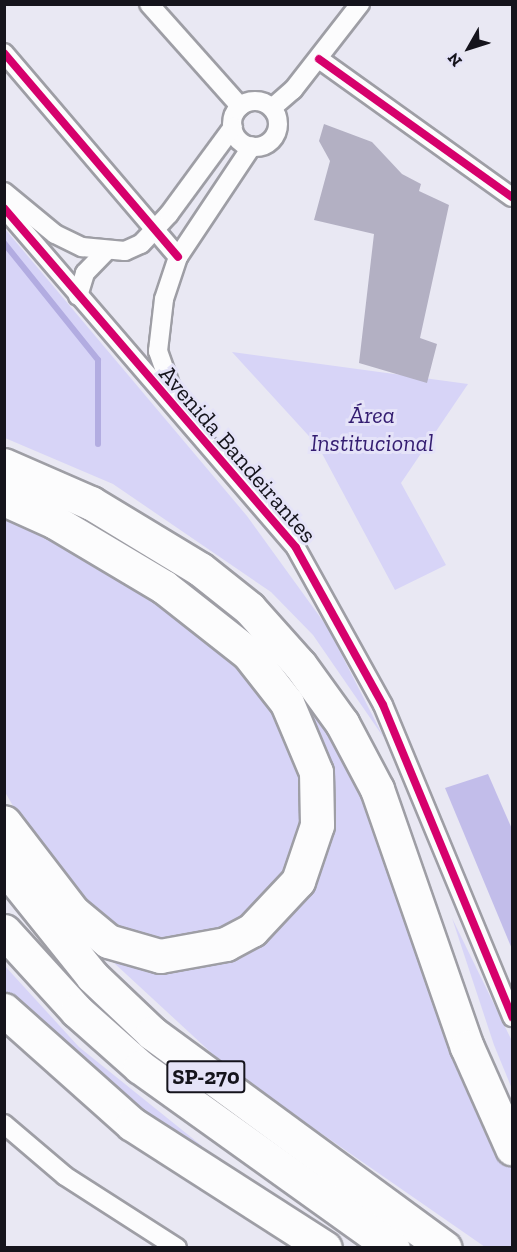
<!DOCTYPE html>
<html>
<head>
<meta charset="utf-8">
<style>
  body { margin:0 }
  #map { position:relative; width:517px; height:1252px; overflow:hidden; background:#e9e8f3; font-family:"Zilla Slab",serif }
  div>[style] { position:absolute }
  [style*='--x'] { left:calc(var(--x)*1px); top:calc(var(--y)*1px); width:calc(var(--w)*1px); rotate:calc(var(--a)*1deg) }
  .green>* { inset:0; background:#d7d4f7 }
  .forest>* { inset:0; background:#c2bdea }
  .stream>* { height:6px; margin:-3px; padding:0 3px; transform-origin:3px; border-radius:3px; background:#b2ace1 }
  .building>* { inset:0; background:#b3b0c3 }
  .roads { filter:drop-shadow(2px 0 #9e9ea5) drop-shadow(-2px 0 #9e9ea5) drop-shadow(0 2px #9e9ea5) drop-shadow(0 -2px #9e9ea5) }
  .street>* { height:18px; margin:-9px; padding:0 9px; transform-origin:9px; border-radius:9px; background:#fcfcfd }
  .street>.ring { margin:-9px; padding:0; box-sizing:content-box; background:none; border:18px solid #fcfcfd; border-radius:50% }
  .highway>* { height:33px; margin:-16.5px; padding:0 16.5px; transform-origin:16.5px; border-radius:16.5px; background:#fcfcfd }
  .cycleway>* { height:8px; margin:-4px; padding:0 4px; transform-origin:4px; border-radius:4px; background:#d6006c }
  span { translate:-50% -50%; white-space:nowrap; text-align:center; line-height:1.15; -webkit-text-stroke:6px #e5e3f8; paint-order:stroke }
  .shield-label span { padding:2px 4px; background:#e5e3f8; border:2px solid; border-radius:4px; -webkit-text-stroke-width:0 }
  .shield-label { font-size:22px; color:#15141c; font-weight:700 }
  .park-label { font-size:24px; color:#341d71; font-style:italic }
  .street-label { font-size:24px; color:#15141c }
  .frame { position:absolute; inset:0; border:6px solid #15141c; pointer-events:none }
  .north { position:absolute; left:439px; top:18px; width:60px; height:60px; -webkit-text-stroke:4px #e5e3f8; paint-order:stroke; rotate:231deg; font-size:16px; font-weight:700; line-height:24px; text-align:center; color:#15141c }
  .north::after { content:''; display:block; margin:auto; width:21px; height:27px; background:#15141c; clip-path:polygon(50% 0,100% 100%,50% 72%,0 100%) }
</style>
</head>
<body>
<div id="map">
  <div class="green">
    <div style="clip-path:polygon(5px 229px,247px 516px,328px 628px,384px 738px,313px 635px,271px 592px,113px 484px,5px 438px)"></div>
    <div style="clip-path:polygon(232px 352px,468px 384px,401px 483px,446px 565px,395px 590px,318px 446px)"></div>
    <div style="clip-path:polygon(44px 490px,185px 570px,277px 650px,350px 758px,473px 1086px,512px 1165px,512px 1247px,485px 1247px,299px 1118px,218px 1059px,100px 950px,279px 924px,308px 894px,325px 860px,336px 822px,335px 783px,304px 710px,59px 515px)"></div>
    <div style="clip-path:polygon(4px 510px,63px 537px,221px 647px,269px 701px,300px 760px,307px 823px,288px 879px,235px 927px,163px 943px,131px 935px,96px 915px,28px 832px,5px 792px)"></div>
    <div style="clip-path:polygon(452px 918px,512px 1041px,512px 1089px,494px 1045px)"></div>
    <div style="clip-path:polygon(4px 965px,79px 1047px,202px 1146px,198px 1151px,151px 1121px,5px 996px)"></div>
  </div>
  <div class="forest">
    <div style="clip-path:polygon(488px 774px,512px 829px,512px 949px,445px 788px)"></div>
  </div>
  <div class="stream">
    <div style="--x:4;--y:243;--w:150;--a:51.2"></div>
    <div style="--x:98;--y:360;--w:84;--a:90"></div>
  </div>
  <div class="building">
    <div style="clip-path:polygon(324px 124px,372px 142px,402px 174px,421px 184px,419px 191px,449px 205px,420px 338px,437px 344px,427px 383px,359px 363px,374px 234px,314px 220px,330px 161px,319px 141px)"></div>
  </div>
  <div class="roads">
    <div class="street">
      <div style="--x:149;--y:4;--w:137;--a:48.3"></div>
      <div style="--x:4;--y:53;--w:268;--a:49.5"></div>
      <div style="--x:319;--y:59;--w:237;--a:35.6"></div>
      <div class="ring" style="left:232px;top:101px;width:28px;height:28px"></div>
      <div style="--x:272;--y:108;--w:28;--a:-41"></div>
      <div style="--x:293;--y:90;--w:109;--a:-52.1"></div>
      <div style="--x:4;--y:192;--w:66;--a:39.5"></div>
      <div style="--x:55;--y:234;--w:30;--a:26"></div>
      <div style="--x:82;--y:247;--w:43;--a:5.3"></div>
      <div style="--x:125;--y:251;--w:17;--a:-24"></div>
      <div style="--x:141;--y:244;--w:41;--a:-47"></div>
      <div style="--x:169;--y:214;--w:108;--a:-53.7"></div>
      <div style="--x:4;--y:208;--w:448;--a:49.3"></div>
      <div style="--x:296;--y:548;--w:179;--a:61"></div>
      <div style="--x:383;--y:705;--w:338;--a:67.5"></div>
      <div style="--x:78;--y:296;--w:24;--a:-73"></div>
      <div style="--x:85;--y:273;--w:30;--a:-46"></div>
      <div style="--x:175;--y:399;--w:51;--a:-109.5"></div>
      <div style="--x:158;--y:351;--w:52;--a:-83.4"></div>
      <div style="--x:164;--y:299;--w:44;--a:-71.6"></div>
      <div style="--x:178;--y:257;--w:133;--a:-56.3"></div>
      <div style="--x:4;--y:1124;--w:80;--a:40.4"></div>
      <div style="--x:65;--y:1176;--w:133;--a:32.7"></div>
    </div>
    <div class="highway">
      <div style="--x:4;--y:465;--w:95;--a:23.6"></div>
      <div style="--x:91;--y:503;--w:127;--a:31.2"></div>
      <div style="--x:200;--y:569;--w:63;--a:38.5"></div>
      <div style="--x:249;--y:608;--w:76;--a:48.2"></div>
      <div style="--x:300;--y:665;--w:72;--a:54.1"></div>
      <div style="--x:342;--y:723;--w:75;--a:62.1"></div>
      <div style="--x:377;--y:789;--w:273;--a:70.8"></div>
      <div style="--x:467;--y:1047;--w:111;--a:66"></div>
      <div style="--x:4;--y:499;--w:56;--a:24.3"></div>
      <div style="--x:55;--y:522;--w:127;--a:30.8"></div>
      <div style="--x:164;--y:587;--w:107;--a:38.2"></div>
      <div style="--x:248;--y:653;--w:63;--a:52"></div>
      <div style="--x:287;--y:703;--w:75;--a:67.2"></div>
      <div style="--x:316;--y:772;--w:53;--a:88.9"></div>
      <div style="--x:317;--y:825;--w:59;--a:108.7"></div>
      <div style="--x:298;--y:881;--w:67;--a:133.2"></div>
      <div style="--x:252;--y:930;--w:30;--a:152"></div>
      <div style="--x:226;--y:944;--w:67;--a:169.7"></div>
      <div style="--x:160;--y:956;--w:54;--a:-163.9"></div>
      <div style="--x:108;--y:941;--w:45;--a:-140.4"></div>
      <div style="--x:73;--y:912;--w:113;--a:-127.5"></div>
      <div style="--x:4;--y:866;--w:141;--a:51.3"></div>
      <div style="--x:92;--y:976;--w:83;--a:43.5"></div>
      <div style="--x:152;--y:1033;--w:363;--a:36.3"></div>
      <div style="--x:4;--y:931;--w:108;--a:47.6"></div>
      <div style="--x:77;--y:1011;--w:84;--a:41.6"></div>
      <div style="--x:140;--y:1067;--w:311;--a:35.6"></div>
      <div style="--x:4;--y:1010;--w:171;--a:41.7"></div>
      <div style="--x:132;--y:1124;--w:229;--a:32.7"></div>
    </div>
  </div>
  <div class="cycleway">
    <div style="--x:4;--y:53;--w:268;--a:49.5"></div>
    <div style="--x:319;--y:59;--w:237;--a:35.6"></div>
    <div style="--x:4;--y:208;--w:448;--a:49.3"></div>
    <div style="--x:296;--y:548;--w:179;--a:61"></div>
    <div style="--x:383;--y:705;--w:338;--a:67.5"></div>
  </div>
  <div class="shield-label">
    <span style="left:206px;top:1077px">SP-270</span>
  </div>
  <div class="park-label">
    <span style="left:372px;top:429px">Área<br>Institucional</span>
  </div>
  <div class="street-label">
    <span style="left:238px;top:454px;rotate:49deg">Avenida Bandeirantes</span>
  </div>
  <div class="frame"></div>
  <div class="north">N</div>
</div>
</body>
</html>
